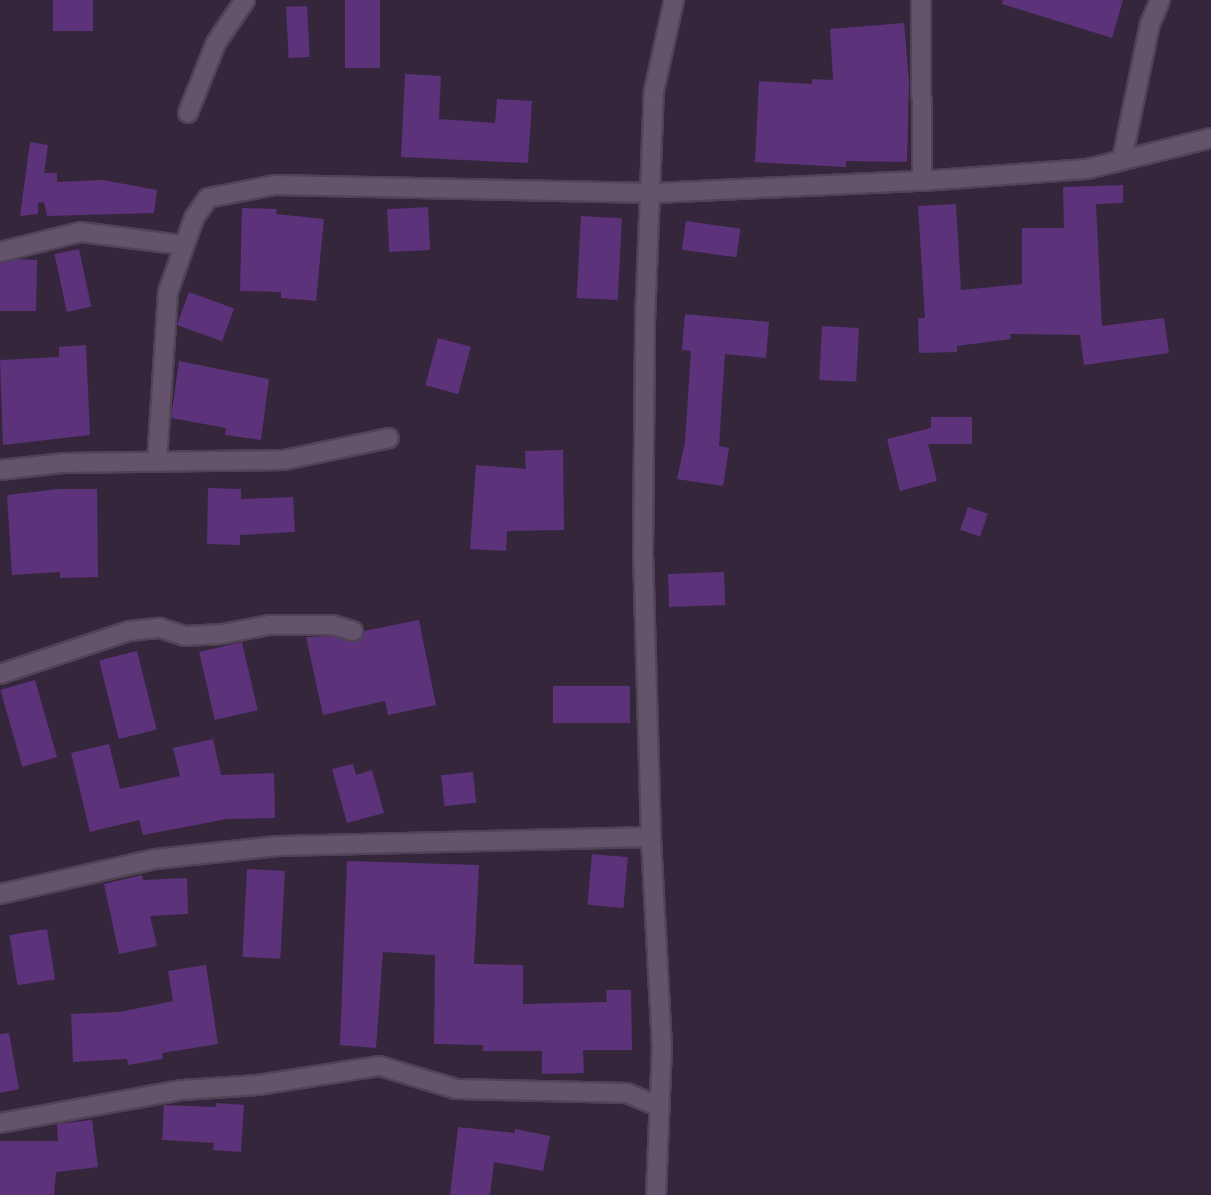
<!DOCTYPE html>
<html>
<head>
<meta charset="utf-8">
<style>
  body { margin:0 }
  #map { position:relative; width:1211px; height:1195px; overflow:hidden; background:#35263b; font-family:"Roboto Condensed",sans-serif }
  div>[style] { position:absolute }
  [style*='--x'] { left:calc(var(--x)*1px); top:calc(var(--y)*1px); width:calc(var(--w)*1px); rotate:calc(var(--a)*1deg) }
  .building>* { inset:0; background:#5c327b; transform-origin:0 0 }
  .roads { filter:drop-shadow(2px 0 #504355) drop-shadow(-2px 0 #504355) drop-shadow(0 2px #504355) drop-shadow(0 -2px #504355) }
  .minor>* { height:18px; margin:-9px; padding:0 9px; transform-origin:9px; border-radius:9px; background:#64536a }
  span { translate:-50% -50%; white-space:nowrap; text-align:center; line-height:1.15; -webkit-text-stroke:6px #2b1c30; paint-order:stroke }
</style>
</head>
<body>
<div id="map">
  <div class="building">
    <div style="left:53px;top:0;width:40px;height:31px"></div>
    <div style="left:345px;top:0;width:35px;height:68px"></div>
    <div style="clip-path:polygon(1003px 0,1123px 0,1112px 38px,1002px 4px)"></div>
    <div style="left:307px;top:6px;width:51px;height:21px;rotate:87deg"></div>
    <div style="clip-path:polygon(904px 23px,909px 81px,907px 162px,846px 161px,846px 167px,755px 162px,759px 81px,812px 84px,812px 79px,833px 80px,830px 29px)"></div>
    <div style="clip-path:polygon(405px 74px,441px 76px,439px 119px,495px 123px,497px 99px,532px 101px,528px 163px,401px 157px)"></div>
    <div style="clip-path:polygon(30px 142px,48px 145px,44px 173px,57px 173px,57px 182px,103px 180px,157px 190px,154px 213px,47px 216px,44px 202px,38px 203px,38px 214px,20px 216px)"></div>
    <div style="clip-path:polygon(1123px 185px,1123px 203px,1096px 204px,1102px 326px,1164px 318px,1169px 353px,1084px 365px,1080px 335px,1010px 334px,1011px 339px,957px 346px,957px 352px,919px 353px,918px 318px,925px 318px,918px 206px,956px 204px,961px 290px,1022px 284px,1022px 228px,1064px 228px,1063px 187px)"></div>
    <div style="left:428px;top:207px;width:43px;height:41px;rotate:87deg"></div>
    <div style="clip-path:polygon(242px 208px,277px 209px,276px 214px,324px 219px,316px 301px,281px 298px,281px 292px,240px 291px)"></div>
    <div style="left:581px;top:216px;width:41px;height:82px;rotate:3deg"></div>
    <div style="left:686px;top:221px;width:55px;height:29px;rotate:8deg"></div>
    <div style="left:79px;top:249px;width:59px;height:25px;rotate:78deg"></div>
    <div style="clip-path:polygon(17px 259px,37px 260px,36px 311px,0 311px,0 263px)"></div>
    <div style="left:189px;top:292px;width:48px;height:35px;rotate:20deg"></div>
    <div style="clip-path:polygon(685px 314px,769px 322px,766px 358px,725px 354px,719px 446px,729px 448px,723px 486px,677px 479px,685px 442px,691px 351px,682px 350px)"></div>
    <div style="left:822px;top:326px;width:37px;height:54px;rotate:3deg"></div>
    <div style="left:438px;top:338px;width:34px;height:49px;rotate:15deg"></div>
    <div style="clip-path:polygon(86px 345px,90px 435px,3px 445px,0 360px,59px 357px,59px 347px)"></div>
    <div style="clip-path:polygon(179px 361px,269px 379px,261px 440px,225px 435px,226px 428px,171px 418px)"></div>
    <div style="clip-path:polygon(931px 417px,972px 417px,972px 444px,928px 444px,937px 481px,900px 491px,887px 439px,931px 428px)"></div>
    <div style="clip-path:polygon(563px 450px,564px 530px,507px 531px,506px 551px,470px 549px,476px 465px,526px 469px,525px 451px)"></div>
    <div style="clip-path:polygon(208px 488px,241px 489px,241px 499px,293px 497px,295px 532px,240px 535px,240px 545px,207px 544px)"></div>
    <div style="clip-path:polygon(59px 489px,97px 489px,98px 577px,60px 578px,60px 572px,12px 575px,7px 495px)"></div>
    <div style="left:968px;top:507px;width:21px;height:24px;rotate:19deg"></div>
    <div style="left:724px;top:572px;width:33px;height:56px;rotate:88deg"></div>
    <div style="clip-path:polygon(419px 620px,436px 705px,388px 715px,385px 701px,323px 715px,306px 637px,331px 636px,355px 642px,364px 631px)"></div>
    <div style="left:242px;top:642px;width:70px;height:44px;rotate:77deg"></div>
    <div style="left:137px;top:651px;width:81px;height:39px;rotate:76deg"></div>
    <div style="left:35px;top:680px;width:80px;height:36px;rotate:74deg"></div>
    <div style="left:553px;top:686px;width:77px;height:37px"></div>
    <div style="clip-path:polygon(213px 739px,221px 775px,274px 773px,275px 818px,227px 819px,143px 835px,139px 820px,90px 832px,71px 753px,109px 744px,120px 789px,180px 776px,173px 748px)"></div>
    <div style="clip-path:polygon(353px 764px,356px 775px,372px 770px,384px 813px,347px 823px,332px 769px)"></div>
    <div style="left:473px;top:772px;width:31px;height:32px;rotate:84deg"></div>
    <div style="left:592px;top:854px;width:36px;height:51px;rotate:5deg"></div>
    <div style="clip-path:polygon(347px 861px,479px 865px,474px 964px,523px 965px,523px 1004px,607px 1002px,606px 990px,631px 990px,632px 1050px,583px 1050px,584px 1073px,542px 1074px,542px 1051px,483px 1051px,483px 1045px,434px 1044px,435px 955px,383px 952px,376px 1048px,340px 1045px)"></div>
    <div style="left:247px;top:869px;width:38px;height:88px;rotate:3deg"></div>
    <div style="clip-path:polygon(142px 875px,143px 880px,187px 878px,188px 914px,150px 916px,157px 946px,119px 954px,104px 884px)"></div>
    <div style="left:47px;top:929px;width:51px;height:38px;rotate:81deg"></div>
    <div style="clip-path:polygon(206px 965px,218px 1044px,162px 1053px,163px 1059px,128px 1065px,127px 1059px,73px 1062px,71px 1014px,120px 1012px,173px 1001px,168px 971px)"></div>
    <div style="clip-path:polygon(9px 1033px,19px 1089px,0 1093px,0 1034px)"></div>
    <div style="clip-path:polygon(216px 1103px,244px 1105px,241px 1152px,213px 1150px,214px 1143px,162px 1140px,164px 1105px,216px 1107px)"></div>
    <div style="clip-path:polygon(92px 1120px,98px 1167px,56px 1172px,54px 1195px,0 1195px,0 1141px,58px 1141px,57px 1124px)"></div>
    <div style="clip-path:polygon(458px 1127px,515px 1133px,515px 1129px,550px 1136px,543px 1171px,494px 1162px,490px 1195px,450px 1195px)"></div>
  </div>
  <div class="roads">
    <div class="minor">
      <div style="--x:921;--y:0;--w:181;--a:89.7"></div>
      <div style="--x:188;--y:113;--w:75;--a:-68.2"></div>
      <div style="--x:216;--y:43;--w:52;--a:-56"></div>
      <div style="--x:1122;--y:160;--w:139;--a:-78.4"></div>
      <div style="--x:1150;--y:24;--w:26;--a:-67"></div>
      <div style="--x:0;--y:252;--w:83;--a:-13.9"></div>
      <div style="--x:81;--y:232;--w:103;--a:7.3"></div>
      <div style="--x:157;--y:462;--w:170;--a:-86.3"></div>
      <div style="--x:168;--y:292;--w:78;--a:-70.6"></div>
      <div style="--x:194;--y:218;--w:24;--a:-55"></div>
      <div style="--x:208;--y:198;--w:68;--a:-11"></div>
      <div style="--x:275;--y:185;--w:378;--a:1.2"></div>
      <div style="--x:653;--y:193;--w:269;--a:-2.6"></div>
      <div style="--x:922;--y:181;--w:165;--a:-4.2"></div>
      <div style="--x:1087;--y:169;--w:128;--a:-14"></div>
      <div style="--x:0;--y:470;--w:62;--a:-6.4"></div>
      <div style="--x:62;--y:463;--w:222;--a:-0.8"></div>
      <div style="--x:284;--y:460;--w:107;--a:-11.8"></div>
      <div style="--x:0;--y:674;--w:136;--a:-18.4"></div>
      <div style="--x:129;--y:631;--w:31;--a:-6"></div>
      <div style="--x:160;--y:628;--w:26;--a:18"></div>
      <div style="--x:185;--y:636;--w:37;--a:-3"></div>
      <div style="--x:222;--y:634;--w:48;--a:-10.8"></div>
      <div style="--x:269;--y:625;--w:64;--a:0"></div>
      <div style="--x:333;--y:625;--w:21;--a:17"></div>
      <div style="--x:0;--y:894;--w:159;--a:-12.7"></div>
      <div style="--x:155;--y:859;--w:124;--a:-6"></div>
      <div style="--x:278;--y:846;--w:373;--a:-1.4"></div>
      <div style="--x:0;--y:1123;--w:185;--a:-10.3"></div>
      <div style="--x:182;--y:1090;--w:76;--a:-3.8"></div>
      <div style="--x:258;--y:1085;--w:123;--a:-8.9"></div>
      <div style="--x:380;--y:1066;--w:79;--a:16.8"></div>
      <div style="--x:456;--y:1089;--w:171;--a:1.3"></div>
      <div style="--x:627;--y:1093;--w:36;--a:23"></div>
      <div style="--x:656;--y:1195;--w:147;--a:-87.7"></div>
      <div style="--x:662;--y:1048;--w:211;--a:-93"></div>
      <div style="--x:651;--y:837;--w:279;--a:-91.6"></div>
      <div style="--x:643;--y:558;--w:236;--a:-89.5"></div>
      <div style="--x:645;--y:322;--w:231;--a:-87.8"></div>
      <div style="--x:654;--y:91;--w:93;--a:-77.6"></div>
    </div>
  </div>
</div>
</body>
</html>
